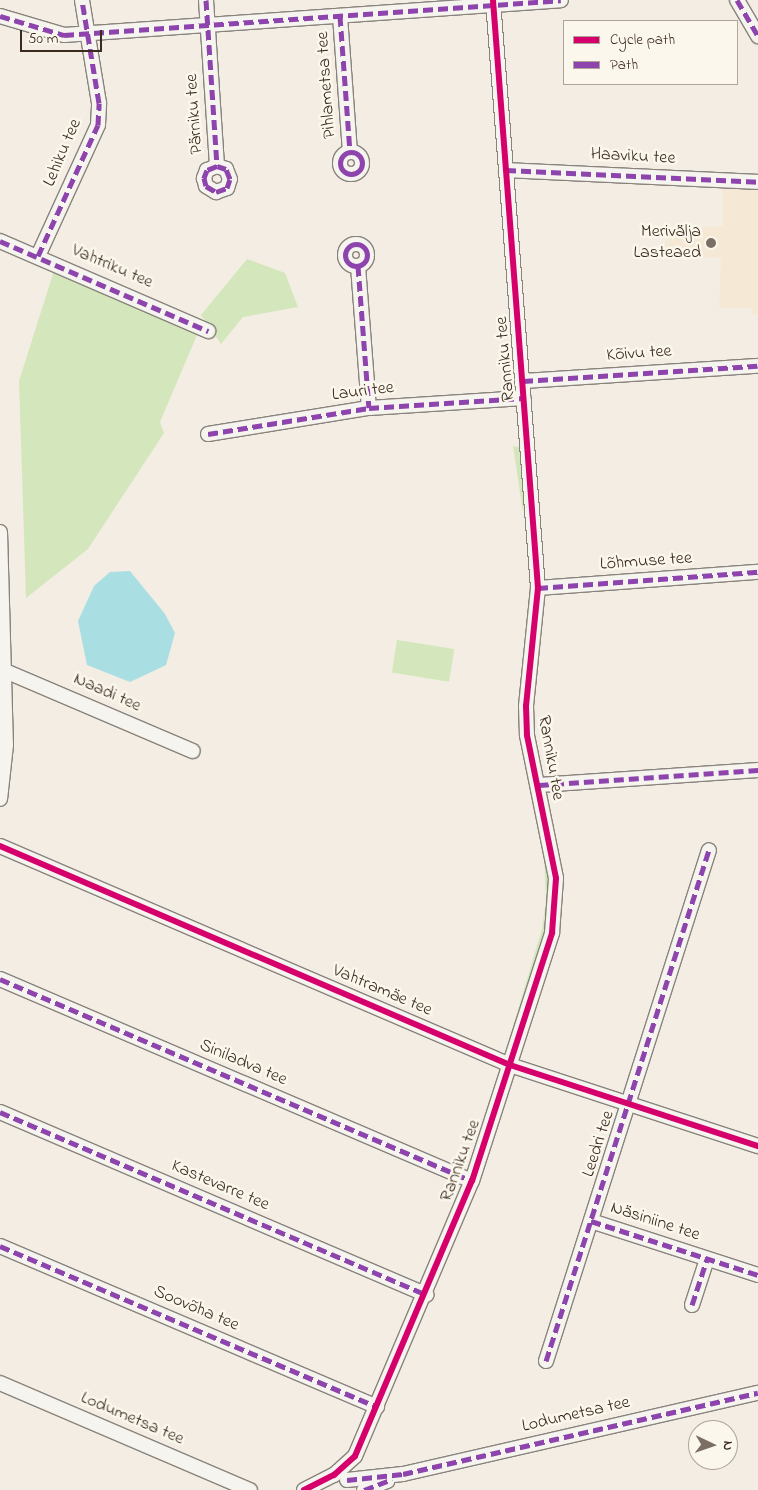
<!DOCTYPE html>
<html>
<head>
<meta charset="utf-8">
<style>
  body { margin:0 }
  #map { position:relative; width:758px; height:1490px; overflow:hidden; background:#f3ede3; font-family:"Indie Flower",sans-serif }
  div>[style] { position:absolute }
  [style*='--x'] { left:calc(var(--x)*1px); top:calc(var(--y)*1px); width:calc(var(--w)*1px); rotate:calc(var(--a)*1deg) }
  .built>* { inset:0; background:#f5e9d6 }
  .green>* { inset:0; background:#d4e7bc; transform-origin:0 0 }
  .water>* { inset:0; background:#a9dfe3 }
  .roads { filter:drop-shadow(1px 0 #89837c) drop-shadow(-1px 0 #89837c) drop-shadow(0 1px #89837c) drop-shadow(0 -1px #89837c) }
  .street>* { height:14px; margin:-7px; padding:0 7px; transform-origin:7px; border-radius:7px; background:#f6f4ef }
  .street>.ring { margin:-7px; padding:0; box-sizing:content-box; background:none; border:14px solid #f6f4ef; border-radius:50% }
  .quiet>* { height:5px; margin-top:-2.5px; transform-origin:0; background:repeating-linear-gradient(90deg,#8e44ad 0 10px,transparent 0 15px) }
  .quiet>.ring { margin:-2.5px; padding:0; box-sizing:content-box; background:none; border:5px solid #8e44ad; border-radius:50% }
  .cycleway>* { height:6px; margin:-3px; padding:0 3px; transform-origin:3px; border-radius:3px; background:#d6006c }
  .dots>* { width:14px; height:14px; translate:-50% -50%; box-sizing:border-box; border:2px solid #fbf7ec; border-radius:50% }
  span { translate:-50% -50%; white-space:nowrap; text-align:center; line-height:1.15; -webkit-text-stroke:5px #fbf7ec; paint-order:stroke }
  .street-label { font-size:18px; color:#3b2a1e }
  .poi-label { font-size:18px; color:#3b2a1e }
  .right { translate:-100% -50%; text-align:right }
  .legend { position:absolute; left:563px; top:20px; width:175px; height:65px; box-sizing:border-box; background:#fbf7ec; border:1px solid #aea59a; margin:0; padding:6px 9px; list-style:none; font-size:15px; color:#3b2a1e }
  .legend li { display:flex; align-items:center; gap:10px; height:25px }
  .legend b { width:25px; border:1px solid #aea59a }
  .north { position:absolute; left:688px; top:1420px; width:50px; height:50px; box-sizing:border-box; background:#fbf7ec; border:1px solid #aea59a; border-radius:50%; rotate:93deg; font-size:14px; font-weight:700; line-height:20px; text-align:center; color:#3b2a1e }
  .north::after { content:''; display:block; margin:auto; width:18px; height:22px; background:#7b6e63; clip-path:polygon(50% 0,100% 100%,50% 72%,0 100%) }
  .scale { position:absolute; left:20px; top:30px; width:82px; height:22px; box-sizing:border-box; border:2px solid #3b2a1e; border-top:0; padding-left:6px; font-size:15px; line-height:18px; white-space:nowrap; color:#3b2a1e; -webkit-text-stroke:4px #fbf7ec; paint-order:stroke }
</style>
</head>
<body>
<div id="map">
  <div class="built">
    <div style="clip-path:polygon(723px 186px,758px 189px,758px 314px,752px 315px,752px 308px,719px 308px,721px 257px,664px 259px,666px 230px,723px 226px)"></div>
  </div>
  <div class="green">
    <div style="clip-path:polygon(58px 258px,197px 335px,160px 422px,164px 433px,143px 465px,88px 549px,26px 598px,19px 381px)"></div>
    <div style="clip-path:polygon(247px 259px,285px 273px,298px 307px,243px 317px,221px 344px,201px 315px)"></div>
    <div style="clip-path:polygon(513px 446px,521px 448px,526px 496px,523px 512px)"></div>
    <div style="left:397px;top:640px;width:58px;height:33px;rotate:9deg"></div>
    <div style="clip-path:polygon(544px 855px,550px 871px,545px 930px,506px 1050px,542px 929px,546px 900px)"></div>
  </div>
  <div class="water">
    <div style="clip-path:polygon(130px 571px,165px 614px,175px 633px,166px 665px,130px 682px,87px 665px,78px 621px,94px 586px,110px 572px)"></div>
  </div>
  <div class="roads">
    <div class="street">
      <div style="--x:206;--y:0;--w:166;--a:86.2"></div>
      <div style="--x:217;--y:166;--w:11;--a:158"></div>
      <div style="--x:207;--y:170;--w:9;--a:111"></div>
      <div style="--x:204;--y:178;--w:8;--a:76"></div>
      <div style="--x:206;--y:186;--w:12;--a:31"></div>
      <div style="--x:216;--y:192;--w:12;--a:-20"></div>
      <div style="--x:227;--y:188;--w:9;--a:-72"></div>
      <div style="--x:230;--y:179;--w:11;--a:-112"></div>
      <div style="--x:226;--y:169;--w:9;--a:-162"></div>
      <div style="--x:737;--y:0;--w:42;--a:59.7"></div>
      <div style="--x:0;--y:16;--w:67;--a:16.5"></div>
      <div style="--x:64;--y:35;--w:498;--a:-4"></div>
      <div style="--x:340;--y:16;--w:136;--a:85.8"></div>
      <div class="ring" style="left:340px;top:152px;width:8px;height:8px"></div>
      <div style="--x:506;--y:170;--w:252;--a:2.7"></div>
      <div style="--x:0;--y:241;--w:227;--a:23.4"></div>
      <div class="ring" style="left:345px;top:244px;width:8px;height:8px"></div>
      <div style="--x:38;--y:256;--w:144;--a:-65.4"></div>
      <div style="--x:98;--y:125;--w:22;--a:-87"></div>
      <div style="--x:99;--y:103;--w:104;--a:-99.4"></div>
      <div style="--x:358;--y:266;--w:142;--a:85.6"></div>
      <div style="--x:523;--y:381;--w:235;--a:-3.7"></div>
      <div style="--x:208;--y:434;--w:163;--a:-9.2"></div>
      <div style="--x:369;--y:408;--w:155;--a:-3.7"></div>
      <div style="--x:0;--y:532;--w:213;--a:88.4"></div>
      <div style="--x:6;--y:745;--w:54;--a:96.3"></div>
      <div style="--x:538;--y:588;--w:221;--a:-4.2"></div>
      <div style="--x:5;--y:671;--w:204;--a:23.1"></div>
      <div style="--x:539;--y:785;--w:220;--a:-3.9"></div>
      <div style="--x:0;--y:846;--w:555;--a:23.24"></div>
      <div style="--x:510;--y:1065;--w:261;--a:18.1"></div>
      <div style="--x:0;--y:979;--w:513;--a:23.17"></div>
      <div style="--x:0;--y:1112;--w:464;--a:23.2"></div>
      <div style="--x:591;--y:1221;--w:176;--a:17.9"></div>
      <div style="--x:0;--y:1246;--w:410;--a:23.1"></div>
      <div style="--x:692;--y:1305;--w:48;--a:-71.9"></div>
      <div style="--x:546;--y:1361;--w:536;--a:-72.31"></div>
      <div style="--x:0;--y:1383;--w:272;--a:23.2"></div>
      <div style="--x:347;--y:1480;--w:56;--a:-6.1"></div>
      <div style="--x:403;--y:1474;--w:364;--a:-12.9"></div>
      <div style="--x:304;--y:1490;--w:34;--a:-27"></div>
      <div style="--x:334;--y:1475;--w:28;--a:-42"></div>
      <div style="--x:355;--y:1456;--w:299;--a:-67"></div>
      <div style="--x:472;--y:1181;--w:261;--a:-72.1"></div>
      <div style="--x:552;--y:933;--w:55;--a:-85.8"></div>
      <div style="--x:556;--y:878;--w:146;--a:-101.5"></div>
      <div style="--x:527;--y:735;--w:29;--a:-92"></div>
      <div style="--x:526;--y:706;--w:119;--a:-84.2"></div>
      <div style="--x:538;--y:588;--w:590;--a:-94.38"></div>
      <div style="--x:364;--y:1490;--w:25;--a:-21"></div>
    </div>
  </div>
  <div class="quiet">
    <div style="--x:206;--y:0;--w:166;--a:86.2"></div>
    <div style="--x:217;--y:166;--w:11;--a:158"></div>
    <div style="--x:207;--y:170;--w:9;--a:111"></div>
    <div style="--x:204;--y:178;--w:8;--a:76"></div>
    <div style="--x:206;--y:186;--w:12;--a:31"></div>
    <div style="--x:216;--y:192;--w:12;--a:-20"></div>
    <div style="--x:227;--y:188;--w:9;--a:-72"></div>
    <div style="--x:230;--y:179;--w:11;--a:-112"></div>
    <div style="--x:226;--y:169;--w:9;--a:-162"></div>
    <div style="--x:737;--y:0;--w:42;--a:59.7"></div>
    <div style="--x:0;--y:16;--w:67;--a:16.5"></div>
    <div style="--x:64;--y:35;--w:498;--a:-4"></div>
    <div style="--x:340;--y:16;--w:136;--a:85.8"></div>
    <div class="ring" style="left:340px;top:152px;width:17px;height:17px"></div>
    <div style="--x:506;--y:170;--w:252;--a:2.7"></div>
    <div style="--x:0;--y:241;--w:227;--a:23.4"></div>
    <div class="ring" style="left:345px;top:244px;width:17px;height:17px"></div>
    <div style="--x:38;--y:256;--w:144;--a:-65.4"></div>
    <div style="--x:98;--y:125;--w:22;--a:-87"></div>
    <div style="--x:99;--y:103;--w:104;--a:-99.4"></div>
    <div style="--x:358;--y:266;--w:142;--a:85.6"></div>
    <div style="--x:523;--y:381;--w:235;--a:-3.7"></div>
    <div style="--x:208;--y:434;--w:163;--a:-9.2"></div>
    <div style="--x:369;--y:408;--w:155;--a:-3.7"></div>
    <div style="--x:538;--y:588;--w:221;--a:-4.2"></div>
    <div style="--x:539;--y:785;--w:220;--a:-3.9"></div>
    <div style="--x:0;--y:979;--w:513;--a:23.17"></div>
    <div style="--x:0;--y:1112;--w:464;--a:23.2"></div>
    <div style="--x:591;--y:1221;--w:176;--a:17.9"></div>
    <div style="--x:0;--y:1246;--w:410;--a:23.1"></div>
    <div style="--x:692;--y:1305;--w:48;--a:-71.9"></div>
    <div style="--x:546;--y:1361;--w:536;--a:-72.31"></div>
    <div style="--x:347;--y:1480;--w:56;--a:-6.1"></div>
    <div style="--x:403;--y:1474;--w:364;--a:-12.9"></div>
    <div style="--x:364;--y:1490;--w:30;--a:-21"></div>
  </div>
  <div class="cycleway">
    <div style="--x:0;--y:846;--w:555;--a:23.24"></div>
    <div style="--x:510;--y:1065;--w:261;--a:18.1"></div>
    <div style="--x:304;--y:1490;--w:34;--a:-27"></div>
    <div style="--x:334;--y:1475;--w:28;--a:-42"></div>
    <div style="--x:355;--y:1456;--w:299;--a:-67"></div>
    <div style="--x:472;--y:1181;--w:261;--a:-72.1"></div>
    <div style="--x:552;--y:933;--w:55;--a:-85.8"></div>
    <div style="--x:556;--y:878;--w:146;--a:-101.5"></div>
    <div style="--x:527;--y:735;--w:29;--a:-92"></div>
    <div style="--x:526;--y:706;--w:119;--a:-84.2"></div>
    <div style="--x:538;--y:588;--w:590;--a:-94.38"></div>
  </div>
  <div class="dots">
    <div style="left:711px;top:243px;background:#7b6e63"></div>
  </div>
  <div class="street-label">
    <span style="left:327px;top:85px;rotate:-94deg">Pihlametsa tee</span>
    <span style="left:195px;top:114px;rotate:-94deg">Pärniku tee</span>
    <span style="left:63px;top:153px;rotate:-67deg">Lehiku tee</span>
    <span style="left:633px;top:157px;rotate:3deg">Haaviku tee</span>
    <span style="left:112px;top:267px;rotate:23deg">Vahtriku tee</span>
    <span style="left:639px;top:354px;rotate:-4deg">Kõivu tee</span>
    <span style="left:506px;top:359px;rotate:-95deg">Ranniku tee</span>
    <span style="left:363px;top:392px;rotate:-7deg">Lauri tee</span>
    <span style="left:646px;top:562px;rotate:-4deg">Lõhmuse tee</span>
    <span style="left:107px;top:693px;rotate:24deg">Naadi tee</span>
    <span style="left:550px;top:758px;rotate:80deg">Ranniku tee</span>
    <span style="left:382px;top:991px;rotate:23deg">Vahtramäe tee</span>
    <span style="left:243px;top:1063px;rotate:23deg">Siniladva tee</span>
    <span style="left:599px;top:1144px;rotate:-72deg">Leedri tee</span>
    <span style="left:461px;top:1161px;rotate:-70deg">Ranniku tee</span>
    <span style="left:220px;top:1186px;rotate:23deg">Kastevarre tee</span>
    <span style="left:655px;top:1222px;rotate:18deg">Näsiniine tee</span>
    <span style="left:196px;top:1309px;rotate:23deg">Soovõha tee</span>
    <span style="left:576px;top:1415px;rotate:-13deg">Lodumetsa tee</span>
    <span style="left:132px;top:1419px;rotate:23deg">Lodumetsa tee</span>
  </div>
  <div class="poi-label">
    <span class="right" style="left:701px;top:243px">Merivälja<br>Lasteaed</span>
  </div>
  <ul class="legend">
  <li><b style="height:6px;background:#d6006c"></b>Cycle path</li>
  <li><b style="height:6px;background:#8e44ad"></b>Path</li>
  </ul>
  <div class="north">N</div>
  <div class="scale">50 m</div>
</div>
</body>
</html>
